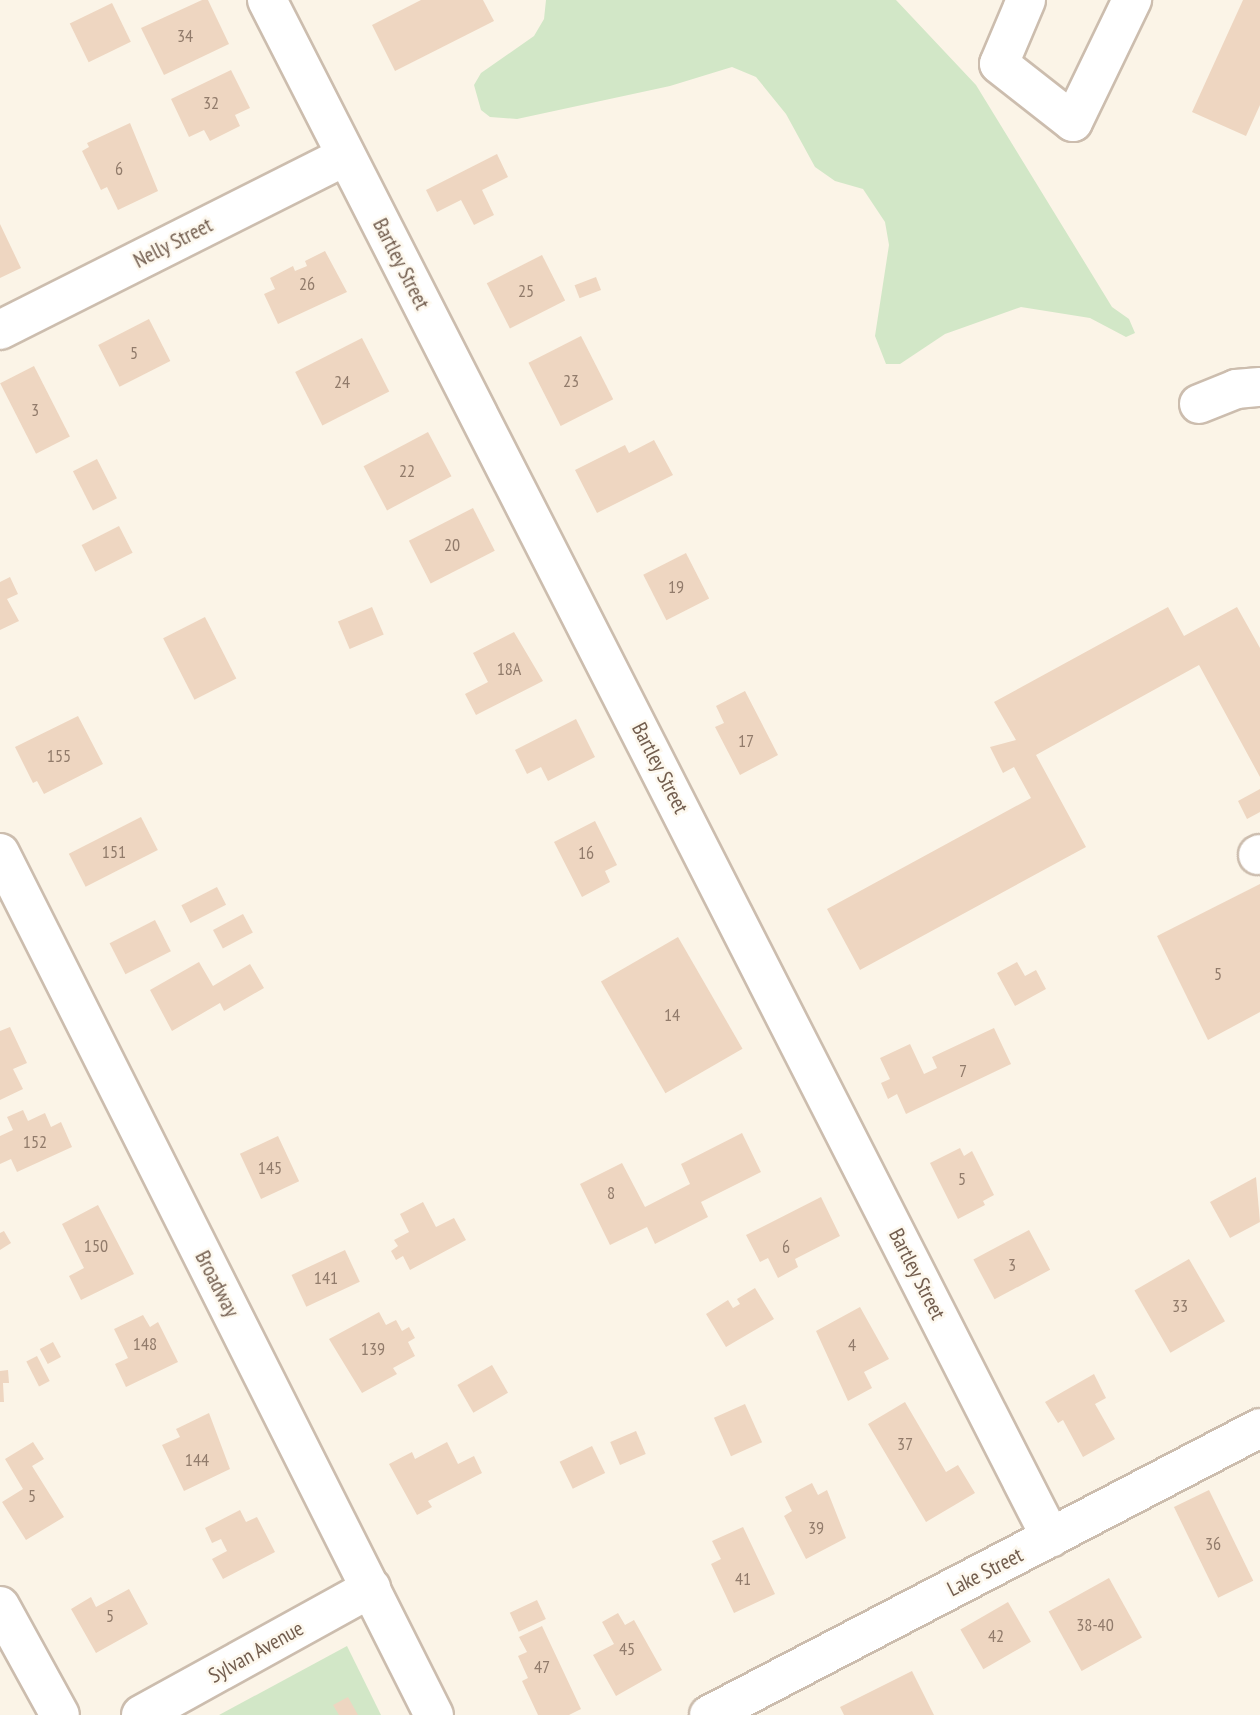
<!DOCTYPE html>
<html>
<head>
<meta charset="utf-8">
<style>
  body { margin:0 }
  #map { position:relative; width:1260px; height:1715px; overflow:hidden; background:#fbf4e7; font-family:"PT Sans Narrow",sans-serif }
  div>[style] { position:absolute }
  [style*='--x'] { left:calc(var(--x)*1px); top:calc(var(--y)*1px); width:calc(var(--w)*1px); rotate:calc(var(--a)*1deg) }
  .green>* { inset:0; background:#d2e7c7 }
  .building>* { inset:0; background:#eed6c1; transform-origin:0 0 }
  .roads { filter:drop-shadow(2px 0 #ccbdae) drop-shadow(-2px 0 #ccbdae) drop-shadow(0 2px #ccbdae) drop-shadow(0 -2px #ccbdae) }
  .minor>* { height:38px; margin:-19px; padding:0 19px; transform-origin:19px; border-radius:19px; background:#fff }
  span { translate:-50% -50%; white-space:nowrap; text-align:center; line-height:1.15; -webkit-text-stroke:5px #fdf8ee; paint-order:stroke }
  .number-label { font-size:18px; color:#917b6b }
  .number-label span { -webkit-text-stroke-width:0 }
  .street-label { font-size:21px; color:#725d4e }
</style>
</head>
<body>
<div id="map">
  <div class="green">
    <div style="clip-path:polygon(546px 0,896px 0,976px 85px,1112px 307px,1129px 319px,1135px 333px,1126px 337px,1090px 318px,1021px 307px,945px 334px,900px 364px,886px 364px,875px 336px,889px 245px,885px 222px,863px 189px,835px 181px,815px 167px,786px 114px,756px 77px,732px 67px,670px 86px,517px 119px,490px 117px,481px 110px,474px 85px,481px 73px,534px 36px,544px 19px)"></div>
    <div style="clip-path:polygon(347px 1646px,381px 1715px,219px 1715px)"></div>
  </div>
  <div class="building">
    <div style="clip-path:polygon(202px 0,208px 0,229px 44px,164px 75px,141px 28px)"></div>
    <div style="clip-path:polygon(421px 0,483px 0,494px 21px,395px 71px,372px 25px)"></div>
    <div style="clip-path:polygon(1243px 0,1260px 0,1260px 105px,1246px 136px,1192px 112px)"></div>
    <div style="left:112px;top:3px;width:43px;height:47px;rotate:64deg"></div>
    <div style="clip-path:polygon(231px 70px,250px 108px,235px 115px,240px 126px,210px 141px,204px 130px,189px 137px,171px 99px)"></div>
    <div style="clip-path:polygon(130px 123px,158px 191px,118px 210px,107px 187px,101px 190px,82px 151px,89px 147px,87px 143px)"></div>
    <div style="clip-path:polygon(497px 154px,508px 177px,482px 190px,494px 215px,474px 225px,461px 200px,437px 212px,426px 190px)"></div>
    <div style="clip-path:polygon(0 224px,21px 268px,0 278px)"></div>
    <div style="clip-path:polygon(325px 251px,347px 292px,278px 324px,264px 294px,275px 289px,270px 278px,293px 266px,295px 271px,307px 266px,305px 261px)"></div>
    <div style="left:542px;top:255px;width:51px;height:62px;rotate:63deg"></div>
    <div style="left:596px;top:277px;width:14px;height:23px;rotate:69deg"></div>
    <div style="left:149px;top:319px;width:47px;height:57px;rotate:63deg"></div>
    <div style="left:581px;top:336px;width:71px;height:59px;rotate:63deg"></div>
    <div style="left:362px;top:338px;width:60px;height:75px;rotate:63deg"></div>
    <div style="left:34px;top:366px;width:79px;height:38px;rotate:63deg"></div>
    <div style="left:428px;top:432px;width:50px;height:73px;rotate:62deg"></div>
    <div style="clip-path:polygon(654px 440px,673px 475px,597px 513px,575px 470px,625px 445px,629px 453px)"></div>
    <div style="left:97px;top:459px;width:44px;height:27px;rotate:63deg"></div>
    <div style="left:473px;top:508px;width:48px;height:72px;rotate:63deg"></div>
    <div style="left:119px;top:526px;width:30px;height:42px;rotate:63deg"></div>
    <div style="left:686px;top:553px;width:51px;height:48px;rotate:63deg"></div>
    <div style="clip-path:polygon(10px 577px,18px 594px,7px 599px,19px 621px,0 630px,0 582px)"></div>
    <div style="left:372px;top:607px;width:30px;height:37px;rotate:67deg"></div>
    <div style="clip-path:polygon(1168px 607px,1184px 636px,1237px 607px,1260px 648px,1260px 777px,1199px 665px,1036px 755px,1086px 847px,860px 970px,827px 909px,1031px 798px,1014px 767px,1003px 773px,990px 747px,1016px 740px,994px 702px)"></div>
    <div style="left:205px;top:617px;width:69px;height:47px;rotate:63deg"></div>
    <div style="clip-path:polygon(514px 632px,543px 681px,476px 715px,465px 694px,488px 682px,473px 653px)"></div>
    <div style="clip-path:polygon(745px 691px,778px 755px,740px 775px,715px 727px,724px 723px,716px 706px)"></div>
    <div style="clip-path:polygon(78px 716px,103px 764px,44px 794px,37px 781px,33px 783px,15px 747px)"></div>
    <div style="clip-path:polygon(576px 719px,595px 757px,548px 781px,541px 767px,527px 774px,515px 750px)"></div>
    <div style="clip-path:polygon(1260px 789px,1260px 812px,1247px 819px,1238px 801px)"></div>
    <div style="left:141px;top:817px;width:37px;height:81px;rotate:63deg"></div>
    <div style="clip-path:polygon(595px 821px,617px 865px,605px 871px,610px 882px,582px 897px,554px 842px)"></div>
    <div style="clip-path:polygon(1260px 884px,1260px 1012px,1208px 1040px,1157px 936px)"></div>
    <div style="left:217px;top:887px;width:20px;height:40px;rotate:63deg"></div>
    <div style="left:243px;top:914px;width:21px;height:34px;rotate:62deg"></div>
    <div style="left:155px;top:920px;width:35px;height:51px;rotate:63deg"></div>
    <div style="left:678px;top:937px;width:129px;height:89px;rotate:60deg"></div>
    <div style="clip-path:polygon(199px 962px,213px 986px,250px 964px,264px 988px,224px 1011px,220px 1003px,172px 1031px,150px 990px)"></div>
    <div style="clip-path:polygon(1017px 962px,1025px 976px,1036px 970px,1046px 989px,1015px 1006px,997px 973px)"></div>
    <div style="clip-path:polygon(10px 1027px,27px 1063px,13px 1069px,23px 1089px,0 1100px,0 1031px)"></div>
    <div style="clip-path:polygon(994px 1028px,1011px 1064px,906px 1114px,897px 1094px,888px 1099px,881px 1083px,890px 1079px,880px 1058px,910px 1044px,924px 1074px,937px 1068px,932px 1057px)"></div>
    <div style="clip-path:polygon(23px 1110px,28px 1121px,45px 1113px,51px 1127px,61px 1122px,72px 1147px,17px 1172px,11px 1159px,0 1164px,0 1136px,13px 1130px,7px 1117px)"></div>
    <div style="clip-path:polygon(742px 1133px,761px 1172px,701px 1202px,708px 1217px,655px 1244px,647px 1227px,610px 1245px,580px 1184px,622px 1163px,645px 1207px,690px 1184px,681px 1164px)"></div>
    <div style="left:278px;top:1136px;width:50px;height:42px;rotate:65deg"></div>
    <div style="clip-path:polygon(960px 1148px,964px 1156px,972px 1151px,994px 1195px,983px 1201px,985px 1205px,958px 1219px,930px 1163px)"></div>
    <div style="clip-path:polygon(1256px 1177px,1260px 1222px,1230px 1238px,1210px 1202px)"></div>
    <div style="clip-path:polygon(821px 1197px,840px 1236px,795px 1259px,798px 1267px,778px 1278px,768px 1258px,760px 1262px,746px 1235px)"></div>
    <div style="clip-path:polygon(423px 1202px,436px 1227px,454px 1218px,466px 1240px,410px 1270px,403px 1256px,396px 1260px,391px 1251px,398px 1246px,394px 1240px,409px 1232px,400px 1214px)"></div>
    <div style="clip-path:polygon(98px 1205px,134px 1274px,81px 1300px,69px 1276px,84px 1268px,62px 1224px)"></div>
    <div style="left:1029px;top:1230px;width:45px;height:63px;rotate:62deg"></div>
    <div style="clip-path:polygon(4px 1231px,11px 1243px,0 1250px,0 1233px)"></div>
    <div style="left:345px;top:1250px;width:35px;height:59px;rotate:65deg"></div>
    <div style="left:1189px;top:1259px;width:72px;height:63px;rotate:60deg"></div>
    <div style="clip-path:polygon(755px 1288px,774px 1319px,726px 1347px,706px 1314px,728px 1300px,733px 1308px,740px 1304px,737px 1299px)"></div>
    <div style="clip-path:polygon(860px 1307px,889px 1359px,864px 1372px,872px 1388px,848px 1401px,816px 1331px)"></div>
    <div style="clip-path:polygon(379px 1312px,386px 1325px,396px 1320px,402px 1331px,409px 1327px,415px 1338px,408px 1342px,415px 1356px,393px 1368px,397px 1374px,362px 1393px,329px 1339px)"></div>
    <div style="clip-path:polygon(143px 1315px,150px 1327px,158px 1322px,178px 1362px,126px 1387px,115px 1364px,128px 1358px,114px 1329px)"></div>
    <div style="left:53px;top:1342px;width:17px;height:15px;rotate:62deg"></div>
    <div style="left:37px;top:1356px;width:28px;height:12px;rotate:63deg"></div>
    <div style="left:492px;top:1365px;width:32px;height:40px;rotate:60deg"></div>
    <div style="clip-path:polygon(8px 1370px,9px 1383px,3px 1383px,4px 1402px,0 1402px,0 1371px)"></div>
    <div style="clip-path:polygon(1094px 1374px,1106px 1398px,1095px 1404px,1115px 1439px,1083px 1457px,1063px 1420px,1058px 1423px,1045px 1402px)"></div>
    <div style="clip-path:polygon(905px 1402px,946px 1472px,958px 1465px,975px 1493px,926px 1522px,868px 1424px)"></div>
    <div style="left:745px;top:1404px;width:42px;height:34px;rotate:66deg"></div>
    <div style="clip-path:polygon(209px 1413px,230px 1469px,184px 1491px,162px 1445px,180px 1437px,176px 1429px)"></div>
    <div style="left:636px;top:1431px;width:25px;height:28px;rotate:67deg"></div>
    <div style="clip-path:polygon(33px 1442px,44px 1459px,32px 1466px,64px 1517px,26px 1540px,2px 1502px,23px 1489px,5px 1459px)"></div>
    <div style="clip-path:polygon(447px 1442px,458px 1464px,474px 1456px,482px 1473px,428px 1501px,432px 1507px,417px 1515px,389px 1464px,412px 1452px,415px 1459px)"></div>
    <div style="left:592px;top:1446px;width:30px;height:36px;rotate:64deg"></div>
    <div style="clip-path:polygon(812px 1483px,818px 1495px,827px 1490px,846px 1538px,806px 1559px,784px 1516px,792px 1511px,785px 1497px)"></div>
    <div style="left:1209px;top:1490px;width:101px;height:39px;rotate:64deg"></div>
    <div style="clip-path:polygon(240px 1510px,246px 1522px,257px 1517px,275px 1552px,223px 1579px,212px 1559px,227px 1551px,221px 1539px,212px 1543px,205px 1528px)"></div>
    <div style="clip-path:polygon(743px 1527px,775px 1594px,734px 1613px,711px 1564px,721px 1559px,712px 1541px)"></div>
    <div style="left:1109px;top:1578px;width:68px;height:69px;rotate:61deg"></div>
    <div style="clip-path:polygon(129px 1589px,148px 1624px,96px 1653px,71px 1609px,91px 1597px,96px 1607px)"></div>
    <div style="left:537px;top:1600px;width:21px;height:30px;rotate:65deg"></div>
    <div style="left:1008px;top:1602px;width:46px;height:55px;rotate:60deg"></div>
    <div style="clip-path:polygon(618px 1613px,625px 1625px,634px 1620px,662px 1670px,616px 1696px,593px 1655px,614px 1644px,602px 1622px)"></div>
    <div style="clip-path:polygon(542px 1626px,581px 1709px,569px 1715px,538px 1715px,522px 1681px,528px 1678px,518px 1656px,527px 1652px,519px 1637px)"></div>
    <div style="clip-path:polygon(912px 1671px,934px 1715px,844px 1715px,840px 1707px)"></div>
    <div style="clip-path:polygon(348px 1697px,358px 1715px,339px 1715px,333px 1705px)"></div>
  </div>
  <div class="roads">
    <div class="minor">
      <div style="--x:267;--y:0;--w:1726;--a:62.99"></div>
      <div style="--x:1026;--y:0;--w:69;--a:112.9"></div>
      <div style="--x:999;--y:64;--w:94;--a:38.1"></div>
      <div style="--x:1073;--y:122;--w:136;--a:-64.2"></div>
      <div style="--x:0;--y:330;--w:387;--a:-26.7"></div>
      <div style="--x:1199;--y:404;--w:40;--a:-22"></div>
      <div style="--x:1236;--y:389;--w:24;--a:-5"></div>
      <div style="--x:0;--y:853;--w:965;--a:63.28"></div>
      <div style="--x:1258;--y:855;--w:2;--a:-27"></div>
      <div style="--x:0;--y:1606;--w:124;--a:61.2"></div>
      <div style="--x:141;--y:1715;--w:263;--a:-28.9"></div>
      <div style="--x:709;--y:1715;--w:621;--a:-27.51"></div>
    </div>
  </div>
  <div class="number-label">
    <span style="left:185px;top:36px">34</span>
    <span style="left:211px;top:103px">32</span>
    <span style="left:119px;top:169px">6</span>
    <span style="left:307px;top:284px">26</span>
    <span style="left:526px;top:291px">25</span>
    <span style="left:134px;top:353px">5</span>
    <span style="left:571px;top:381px">23</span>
    <span style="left:342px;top:382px">24</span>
    <span style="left:35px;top:410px">3</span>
    <span style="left:407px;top:471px">22</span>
    <span style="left:452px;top:545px">20</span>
    <span style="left:676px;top:587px">19</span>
    <span style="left:509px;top:669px">18A</span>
    <span style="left:746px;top:741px">17</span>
    <span style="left:59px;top:756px">155</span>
    <span style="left:114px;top:852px">151</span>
    <span style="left:586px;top:853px">16</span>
    <span style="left:1218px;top:974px">5</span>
    <span style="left:672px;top:1015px">14</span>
    <span style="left:963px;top:1071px">7</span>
    <span style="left:35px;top:1142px">152</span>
    <span style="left:270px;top:1168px">145</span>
    <span style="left:962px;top:1179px">5</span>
    <span style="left:611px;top:1193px">8</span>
    <span style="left:96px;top:1246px">150</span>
    <span style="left:786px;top:1247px">6</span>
    <span style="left:1012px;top:1265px">3</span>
    <span style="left:326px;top:1278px">141</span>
    <span style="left:1180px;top:1306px">33</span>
    <span style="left:145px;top:1344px">148</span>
    <span style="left:852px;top:1345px">4</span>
    <span style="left:373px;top:1349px">139</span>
    <span style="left:905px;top:1444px">37</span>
    <span style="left:197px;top:1460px">144</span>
    <span style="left:32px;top:1496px">5</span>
    <span style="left:816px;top:1528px">39</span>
    <span style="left:1213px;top:1544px">36</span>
    <span style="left:743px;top:1579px">41</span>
    <span style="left:110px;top:1616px">5</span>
    <span style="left:1095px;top:1625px">38-40</span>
    <span style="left:996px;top:1636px">42</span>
    <span style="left:627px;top:1649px">45</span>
    <span style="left:542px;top:1667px">47</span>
  </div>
  <div class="street-label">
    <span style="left:173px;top:243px;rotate:-27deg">Nelly Street</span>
    <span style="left:401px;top:264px;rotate:63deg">Bartley Street</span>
    <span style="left:660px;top:768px;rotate:63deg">Bartley Street</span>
    <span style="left:917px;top:1274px;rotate:63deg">Bartley Street</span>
    <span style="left:217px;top:1284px;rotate:63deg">Broadway</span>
    <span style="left:985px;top:1572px;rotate:-27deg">Lake Street</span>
    <span style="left:256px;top:1652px;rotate:-29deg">Sylvan Avenue</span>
  </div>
</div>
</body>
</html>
